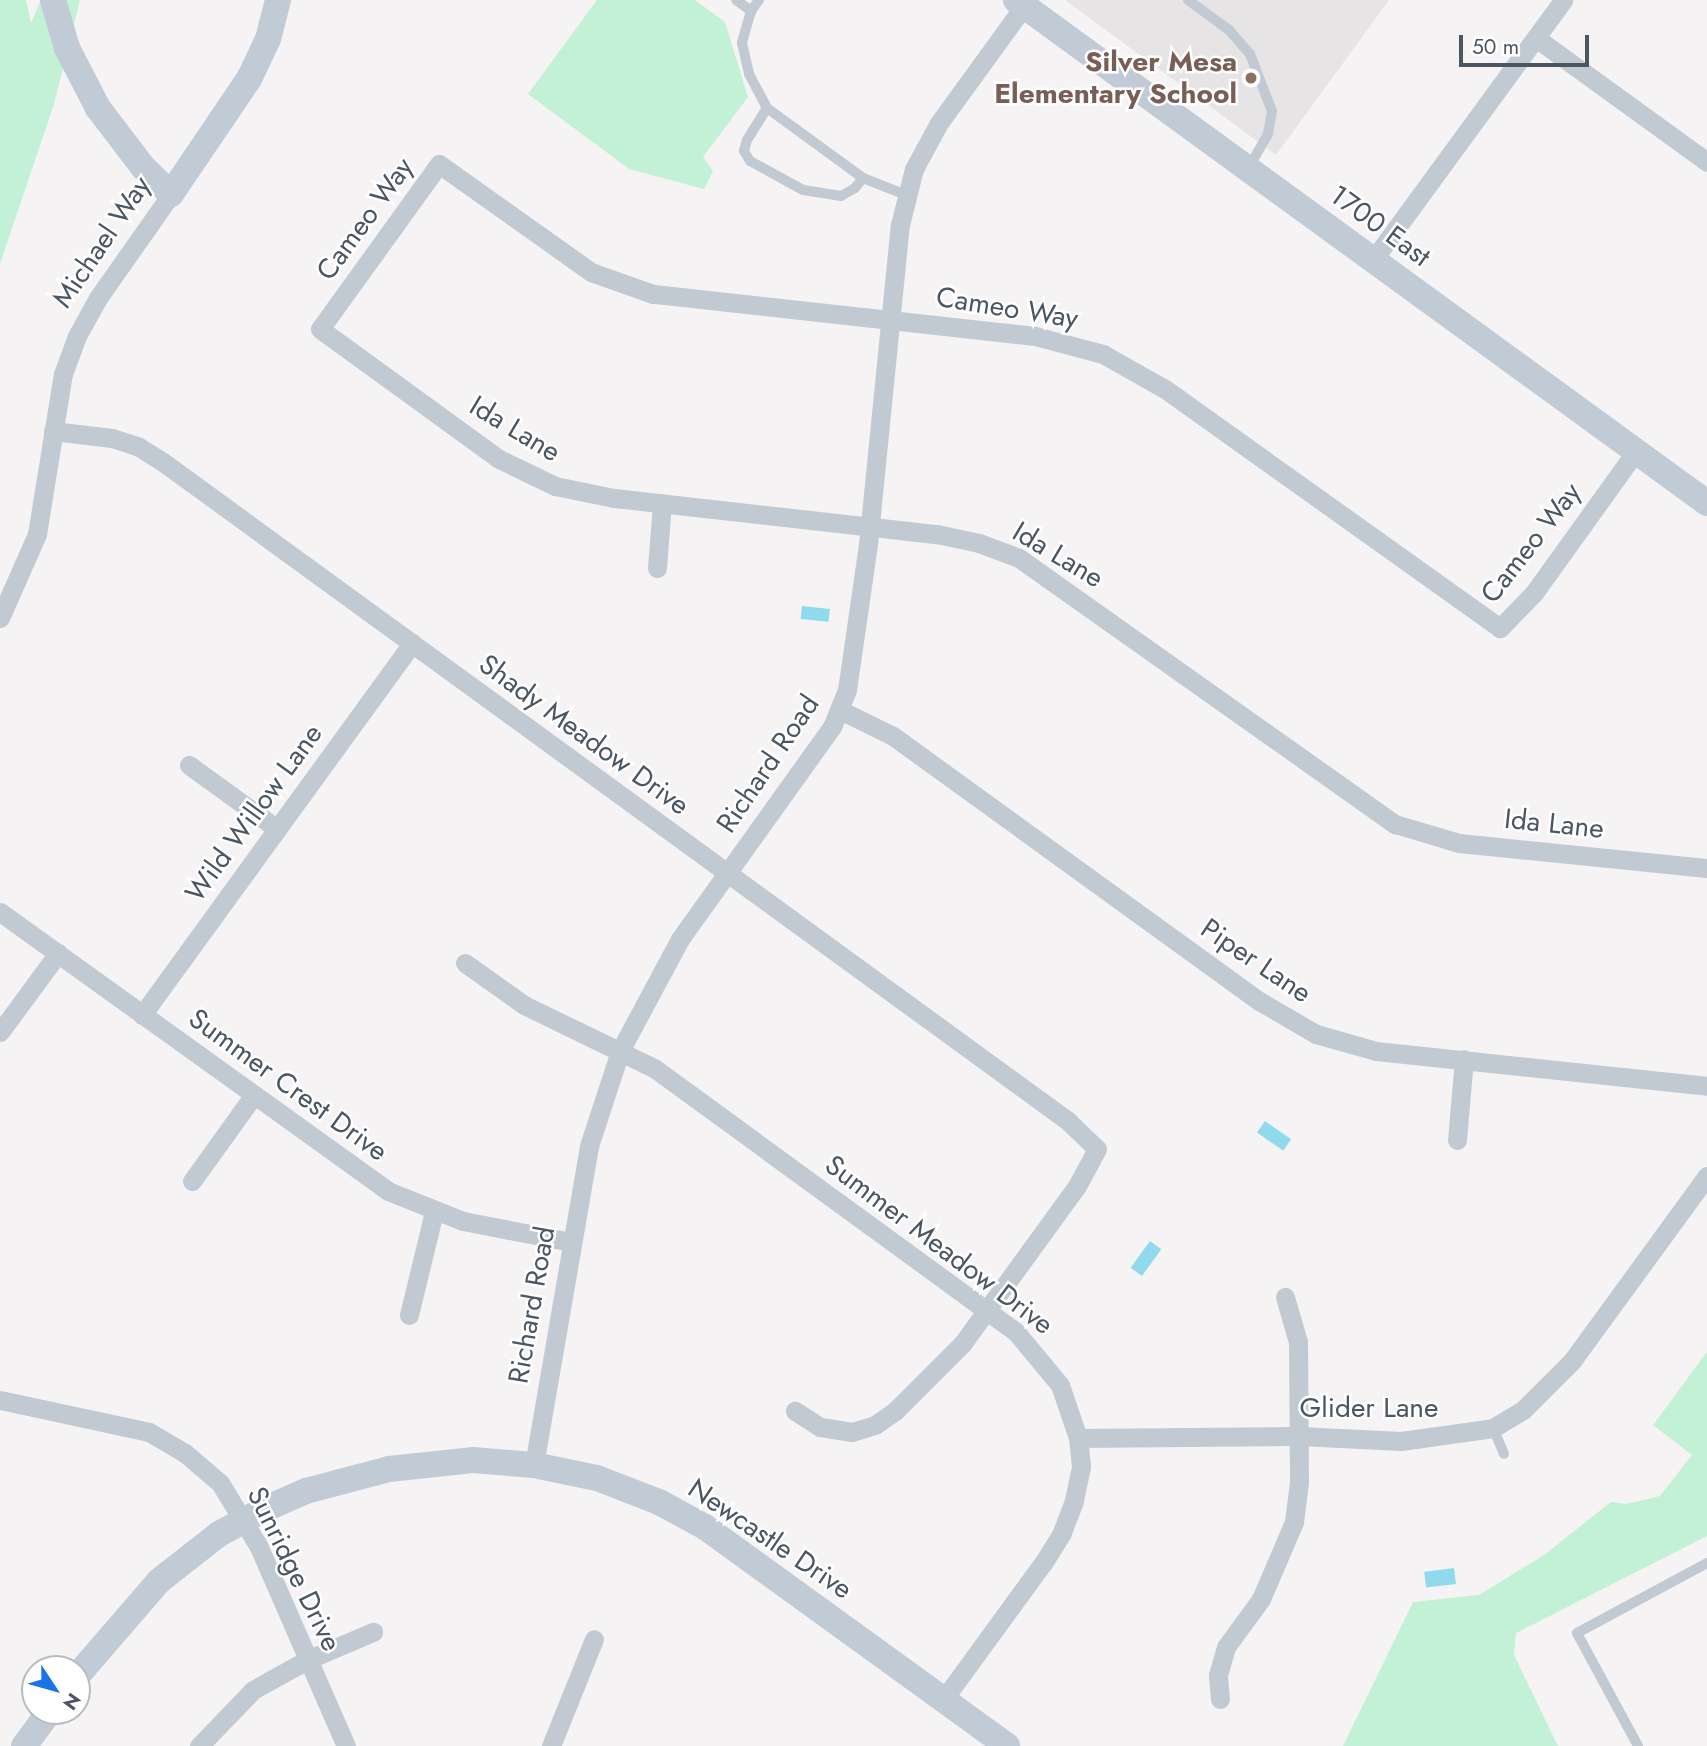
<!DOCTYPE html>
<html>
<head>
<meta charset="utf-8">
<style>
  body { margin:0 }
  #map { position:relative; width:1707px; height:1746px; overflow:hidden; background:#f5f3f3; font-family:Jost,sans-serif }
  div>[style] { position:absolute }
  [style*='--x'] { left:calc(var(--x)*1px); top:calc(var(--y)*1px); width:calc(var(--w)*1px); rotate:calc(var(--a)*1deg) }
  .education>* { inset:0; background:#e6e4e5 }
  .green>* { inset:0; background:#c3f1d5 }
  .water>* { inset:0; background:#90daee; transform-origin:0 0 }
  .lane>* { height:10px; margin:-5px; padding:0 5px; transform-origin:5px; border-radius:5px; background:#c1cad2 }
  .street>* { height:19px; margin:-9.5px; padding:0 9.5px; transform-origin:9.5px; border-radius:9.5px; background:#c1cad2 }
  .secondary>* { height:26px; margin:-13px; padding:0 13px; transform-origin:13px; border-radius:13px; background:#c1cbd6 }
  .dots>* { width:19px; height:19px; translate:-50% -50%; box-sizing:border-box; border:4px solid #fff; border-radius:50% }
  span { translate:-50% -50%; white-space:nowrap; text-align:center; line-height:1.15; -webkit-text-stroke:5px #fff; paint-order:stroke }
  .education-label { font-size:28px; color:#785e54; font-weight:700 }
  .right { translate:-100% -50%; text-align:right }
  .street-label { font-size:28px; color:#4a5661 }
  .north { position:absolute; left:21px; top:1655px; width:70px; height:70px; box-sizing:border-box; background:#fff; border:2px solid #b7bbc0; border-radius:50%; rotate:126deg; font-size:19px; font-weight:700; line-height:28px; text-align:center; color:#4a5661 }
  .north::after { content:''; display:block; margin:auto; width:24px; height:32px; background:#1a73e8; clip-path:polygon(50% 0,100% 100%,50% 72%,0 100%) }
  .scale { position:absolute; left:1459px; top:35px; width:130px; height:32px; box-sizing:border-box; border:4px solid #4a5661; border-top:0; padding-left:9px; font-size:21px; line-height:24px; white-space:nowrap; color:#4a5661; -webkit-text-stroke:5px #fff; paint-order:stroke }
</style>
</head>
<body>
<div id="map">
  <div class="education">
    <div style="clip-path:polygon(1065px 0,1389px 0,1276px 155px)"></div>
  </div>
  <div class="green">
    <div style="clip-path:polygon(0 0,26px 0,31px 23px,41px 0,80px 0,54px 104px,0 264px)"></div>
    <div style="clip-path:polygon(597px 0,695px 0,725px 22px,748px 97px,703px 157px,713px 171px,704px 189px,629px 169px,528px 94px)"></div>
    <div style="clip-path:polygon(1707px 1352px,1707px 1536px,1516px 1633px,1514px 1655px,1558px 1746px,1343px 1746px,1413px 1602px,1479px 1595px,1544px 1555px,1611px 1502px,1626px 1504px,1660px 1496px,1692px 1455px,1653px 1425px)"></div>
  </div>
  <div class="water">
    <div style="left:802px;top:606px;width:28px;height:13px;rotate:6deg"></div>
    <div style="left:1265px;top:1121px;width:32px;height:14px;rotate:35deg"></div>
    <div style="left:1150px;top:1241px;width:14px;height:33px;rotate:36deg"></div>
    <div style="left:1454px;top:1568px;width:16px;height:30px;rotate:83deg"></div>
  </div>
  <div class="lane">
    <div style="--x:736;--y:0;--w:19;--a:36"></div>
    <div style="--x:751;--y:11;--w:33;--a:106"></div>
    <div style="--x:742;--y:43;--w:32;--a:77"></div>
    <div style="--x:749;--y:74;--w:38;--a:62"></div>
    <div style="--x:767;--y:108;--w:119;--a:36.1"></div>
    <div style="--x:863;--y:178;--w:13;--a:129"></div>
    <div style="--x:855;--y:188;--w:16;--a:150"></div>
    <div style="--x:841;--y:196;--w:38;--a:-171"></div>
    <div style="--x:803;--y:190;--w:60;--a:-151.3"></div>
    <div style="--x:750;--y:161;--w:12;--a:-121"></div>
    <div style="--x:744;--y:151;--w:11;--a:-75"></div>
    <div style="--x:747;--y:140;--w:38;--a:-58"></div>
    <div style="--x:1188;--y:0;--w:51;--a:36.2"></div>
    <div style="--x:1229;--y:30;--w:32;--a:49"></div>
    <div style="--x:1250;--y:54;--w:61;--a:68.9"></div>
    <div style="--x:1272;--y:111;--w:23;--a:100"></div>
    <div style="--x:1268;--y:134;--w:40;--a:119.7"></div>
    <div style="--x:751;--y:11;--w:14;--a:-54"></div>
    <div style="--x:863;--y:178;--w:46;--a:21.6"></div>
    <div style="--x:1493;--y:1428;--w:28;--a:67"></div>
    <div style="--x:1638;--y:1746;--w:128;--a:-118.4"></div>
    <div style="--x:1577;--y:1633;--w:148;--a:-28.3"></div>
  </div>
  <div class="street">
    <div style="--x:1536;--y:38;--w:211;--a:35.9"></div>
    <div style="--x:1373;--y:260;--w:322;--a:-53.8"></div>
    <div style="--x:53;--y:431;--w:59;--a:6.8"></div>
    <div style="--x:112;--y:438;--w:28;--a:18"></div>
    <div style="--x:139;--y:447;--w:28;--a:32"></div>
    <div style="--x:163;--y:462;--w:1120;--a:36.06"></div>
    <div style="--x:1068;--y:1121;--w:40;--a:44"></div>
    <div style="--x:1097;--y:1149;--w:42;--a:118.4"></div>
    <div style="--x:1077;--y:1186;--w:195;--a:126"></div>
    <div style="--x:962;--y:1344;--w:95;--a:135"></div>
    <div style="--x:895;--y:1411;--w:24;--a:145"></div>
    <div style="--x:875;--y:1425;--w:24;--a:163"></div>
    <div style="--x:852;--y:1432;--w:32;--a:-171"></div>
    <div style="--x:820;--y:1427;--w:30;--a:-147"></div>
    <div style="--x:1636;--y:451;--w:175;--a:125.7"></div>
    <div style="--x:1534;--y:593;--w:49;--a:134.2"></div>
    <div style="--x:1500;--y:628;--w:414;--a:-144.5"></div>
    <div style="--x:1163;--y:388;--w:69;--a:-150.5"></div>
    <div style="--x:1103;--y:354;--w:70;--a:-165.2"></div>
    <div style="--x:1035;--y:336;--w:384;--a:-173.7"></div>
    <div style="--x:653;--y:294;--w:66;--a:-160.5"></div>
    <div style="--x:591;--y:272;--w:186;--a:-144.6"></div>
    <div style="--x:439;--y:164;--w:203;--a:125.8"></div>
    <div style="--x:320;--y:329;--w:221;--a:36"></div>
    <div style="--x:499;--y:459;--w:62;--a:25.7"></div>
    <div style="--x:555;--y:486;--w:60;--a:11.5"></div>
    <div style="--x:614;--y:498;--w:325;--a:6.4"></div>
    <div style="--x:937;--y:534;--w:43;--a:12.1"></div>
    <div style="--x:979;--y:543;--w:43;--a:20.6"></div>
    <div style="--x:1019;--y:558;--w:461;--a:35.3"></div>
    <div style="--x:1395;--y:824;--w:67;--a:16.5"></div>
    <div style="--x:1459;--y:843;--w:249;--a:5.8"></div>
    <div style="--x:657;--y:568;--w:65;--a:-85.6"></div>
    <div style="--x:0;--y:618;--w:92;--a:-66.2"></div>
    <div style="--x:37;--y:534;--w:162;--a:-80.8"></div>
    <div style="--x:63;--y:374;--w:40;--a:-69.8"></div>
    <div style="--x:77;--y:336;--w:43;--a:-61.1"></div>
    <div style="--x:98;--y:298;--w:127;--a:-54.9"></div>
    <div style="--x:840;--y:710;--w:59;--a:26.1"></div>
    <div style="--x:893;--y:736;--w:454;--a:35.9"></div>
    <div style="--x:1261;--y:1002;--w:64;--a:30.2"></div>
    <div style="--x:1316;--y:1034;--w:62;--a:15.8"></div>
    <div style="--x:1376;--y:1051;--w:333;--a:6"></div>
    <div style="--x:189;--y:765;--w:109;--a:36"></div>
    <div style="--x:0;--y:912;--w:478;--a:35.7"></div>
    <div style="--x:388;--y:1191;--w:81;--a:21.8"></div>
    <div style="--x:463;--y:1221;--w:110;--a:11"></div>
    <div style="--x:465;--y:963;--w:72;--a:35.4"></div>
    <div style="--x:524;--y:1005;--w:144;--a:25.9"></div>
    <div style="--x:654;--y:1068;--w:448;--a:36.1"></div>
    <div style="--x:1016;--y:1332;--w:69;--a:50.3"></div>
    <div style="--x:1060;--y:1385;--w:56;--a:71.2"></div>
    <div style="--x:1078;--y:1438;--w:29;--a:84"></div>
    <div style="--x:1081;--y:1467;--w:35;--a:102"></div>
    <div style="--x:1074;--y:1501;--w:34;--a:111"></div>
    <div style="--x:1062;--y:1533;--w:36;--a:122"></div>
    <div style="--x:1043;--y:1563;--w:168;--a:126.1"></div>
    <div style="--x:142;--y:1015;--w:460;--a:-54"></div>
    <div style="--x:0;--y:1032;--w:98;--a:-53.7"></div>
    <div style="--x:1457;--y:1140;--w:81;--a:-85.1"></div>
    <div style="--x:192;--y:1181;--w:105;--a:-54.3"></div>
    <div style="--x:409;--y:1315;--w:106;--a:-76.4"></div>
    <div style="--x:0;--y:1400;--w:152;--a:12.1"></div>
    <div style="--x:149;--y:1432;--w:42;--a:30.3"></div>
    <div style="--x:185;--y:1453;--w:46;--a:40.6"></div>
    <div style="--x:220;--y:1483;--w:75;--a:58.6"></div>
    <div style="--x:259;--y:1547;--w:217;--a:66.4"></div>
    <div style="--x:1078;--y:1438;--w:221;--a:-0.5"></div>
    <div style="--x:1299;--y:1436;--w:102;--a:2.8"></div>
    <div style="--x:1401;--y:1441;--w:93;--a:-8"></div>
    <div style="--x:1493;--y:1428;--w:35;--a:-31"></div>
    <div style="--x:1523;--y:1410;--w:69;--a:-45"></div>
    <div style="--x:1572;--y:1361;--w:229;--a:-53.9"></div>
    <div style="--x:534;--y:1465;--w:324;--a:-80.2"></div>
    <div style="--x:589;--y:1146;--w:100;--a:-71.9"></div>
    <div style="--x:620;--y:1051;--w:127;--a:-61.8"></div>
    <div style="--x:680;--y:939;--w:261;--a:-54.4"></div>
    <div style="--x:832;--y:727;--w:40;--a:-68"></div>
    <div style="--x:847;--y:690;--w:148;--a:-81.8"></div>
    <div style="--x:868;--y:544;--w:321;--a:-84.3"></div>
    <div style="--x:900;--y:225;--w:58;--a:-76"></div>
    <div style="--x:914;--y:169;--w:52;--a:-61.5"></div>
    <div style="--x:939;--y:123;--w:145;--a:-54"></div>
    <div style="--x:1220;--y:1699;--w:24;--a:-95"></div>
    <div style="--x:1218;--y:1675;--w:29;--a:-74"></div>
    <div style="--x:1226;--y:1647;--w:59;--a:-53.9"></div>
    <div style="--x:1261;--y:1599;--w:84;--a:-66.8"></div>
    <div style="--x:1294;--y:1522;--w:39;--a:-83"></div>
    <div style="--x:1299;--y:1483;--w:141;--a:-90.4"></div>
    <div style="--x:1298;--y:1342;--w:47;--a:-106.1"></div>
    <div style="--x:199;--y:1746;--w:78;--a:-46"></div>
    <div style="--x:253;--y:1690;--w:62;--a:-29.1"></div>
    <div style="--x:307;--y:1660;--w:72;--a:-23"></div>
    <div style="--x:551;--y:1746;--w:115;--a:-68.1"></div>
  </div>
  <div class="secondary">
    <div style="--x:53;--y:0;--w:50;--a:73.7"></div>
    <div style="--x:67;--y:48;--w:68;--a:62.7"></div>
    <div style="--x:98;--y:108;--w:74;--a:52.7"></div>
    <div style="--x:143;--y:167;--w:39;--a:44"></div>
    <div style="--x:171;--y:194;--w:139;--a:-55.9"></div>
    <div style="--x:249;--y:79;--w:44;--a:-64.6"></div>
    <div style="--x:268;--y:39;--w:40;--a:-75.6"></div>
    <div style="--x:1016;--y:0;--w:855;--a:36.05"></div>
    <div style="--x:77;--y:1676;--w:125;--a:-49.2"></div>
    <div style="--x:159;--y:1581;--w:76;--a:-38.1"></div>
    <div style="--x:219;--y:1534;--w:52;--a:-28.5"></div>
    <div style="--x:265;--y:1509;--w:45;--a:-23.7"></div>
    <div style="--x:306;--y:1491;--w:86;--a:-14.8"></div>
    <div style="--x:389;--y:1469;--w:84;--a:-6.1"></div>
    <div style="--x:473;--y:1460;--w:61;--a:4.7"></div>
    <div style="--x:534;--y:1465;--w:64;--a:11.7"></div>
    <div style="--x:597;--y:1478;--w:66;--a:21.2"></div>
    <div style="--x:659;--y:1502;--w:52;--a:28.5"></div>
    <div style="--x:705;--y:1527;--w:373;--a:35.9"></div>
    <div style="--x:24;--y:1746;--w:44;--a:-53.4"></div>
  </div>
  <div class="dots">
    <div style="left:1251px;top:78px;background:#8d6e63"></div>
  </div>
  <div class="education-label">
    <span class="right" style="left:1237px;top:78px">Silver Mesa<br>Elementary School</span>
  </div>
  <div class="street-label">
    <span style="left:365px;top:219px;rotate:-54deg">Cameo Way</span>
    <span style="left:1380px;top:226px;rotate:36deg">1700 East</span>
    <span style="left:102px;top:242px;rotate:-56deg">Michael Way</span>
    <span style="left:1007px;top:308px;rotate:9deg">Cameo Way</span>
    <span style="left:515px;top:429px;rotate:31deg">Ida Lane</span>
    <span style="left:1531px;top:543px;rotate:-52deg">Cameo Way</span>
    <span style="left:1058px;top:555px;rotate:31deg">Ida Lane</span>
    <span style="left:584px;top:735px;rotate:36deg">Shady Meadow Drive</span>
    <span style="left:768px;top:764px;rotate:-56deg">Richard Road</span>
    <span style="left:254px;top:813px;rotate:-54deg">Wild Willow Lane</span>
    <span style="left:1554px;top:824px;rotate:6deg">Ida Lane</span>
    <span style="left:1256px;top:961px;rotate:34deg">Piper Lane</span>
    <span style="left:288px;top:1085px;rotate:36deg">Summer Crest Drive</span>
    <span style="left:939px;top:1245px;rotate:37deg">Summer Meadow Drive</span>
    <span style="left:532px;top:1305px;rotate:-80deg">Richard Road</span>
    <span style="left:1369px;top:1408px">Glider Lane</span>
    <span style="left:770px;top:1539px;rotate:34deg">Newcastle Drive</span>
    <span style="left:294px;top:1569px;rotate:64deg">Sunridge Drive</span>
  </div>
  <div class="north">N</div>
  <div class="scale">50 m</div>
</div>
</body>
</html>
